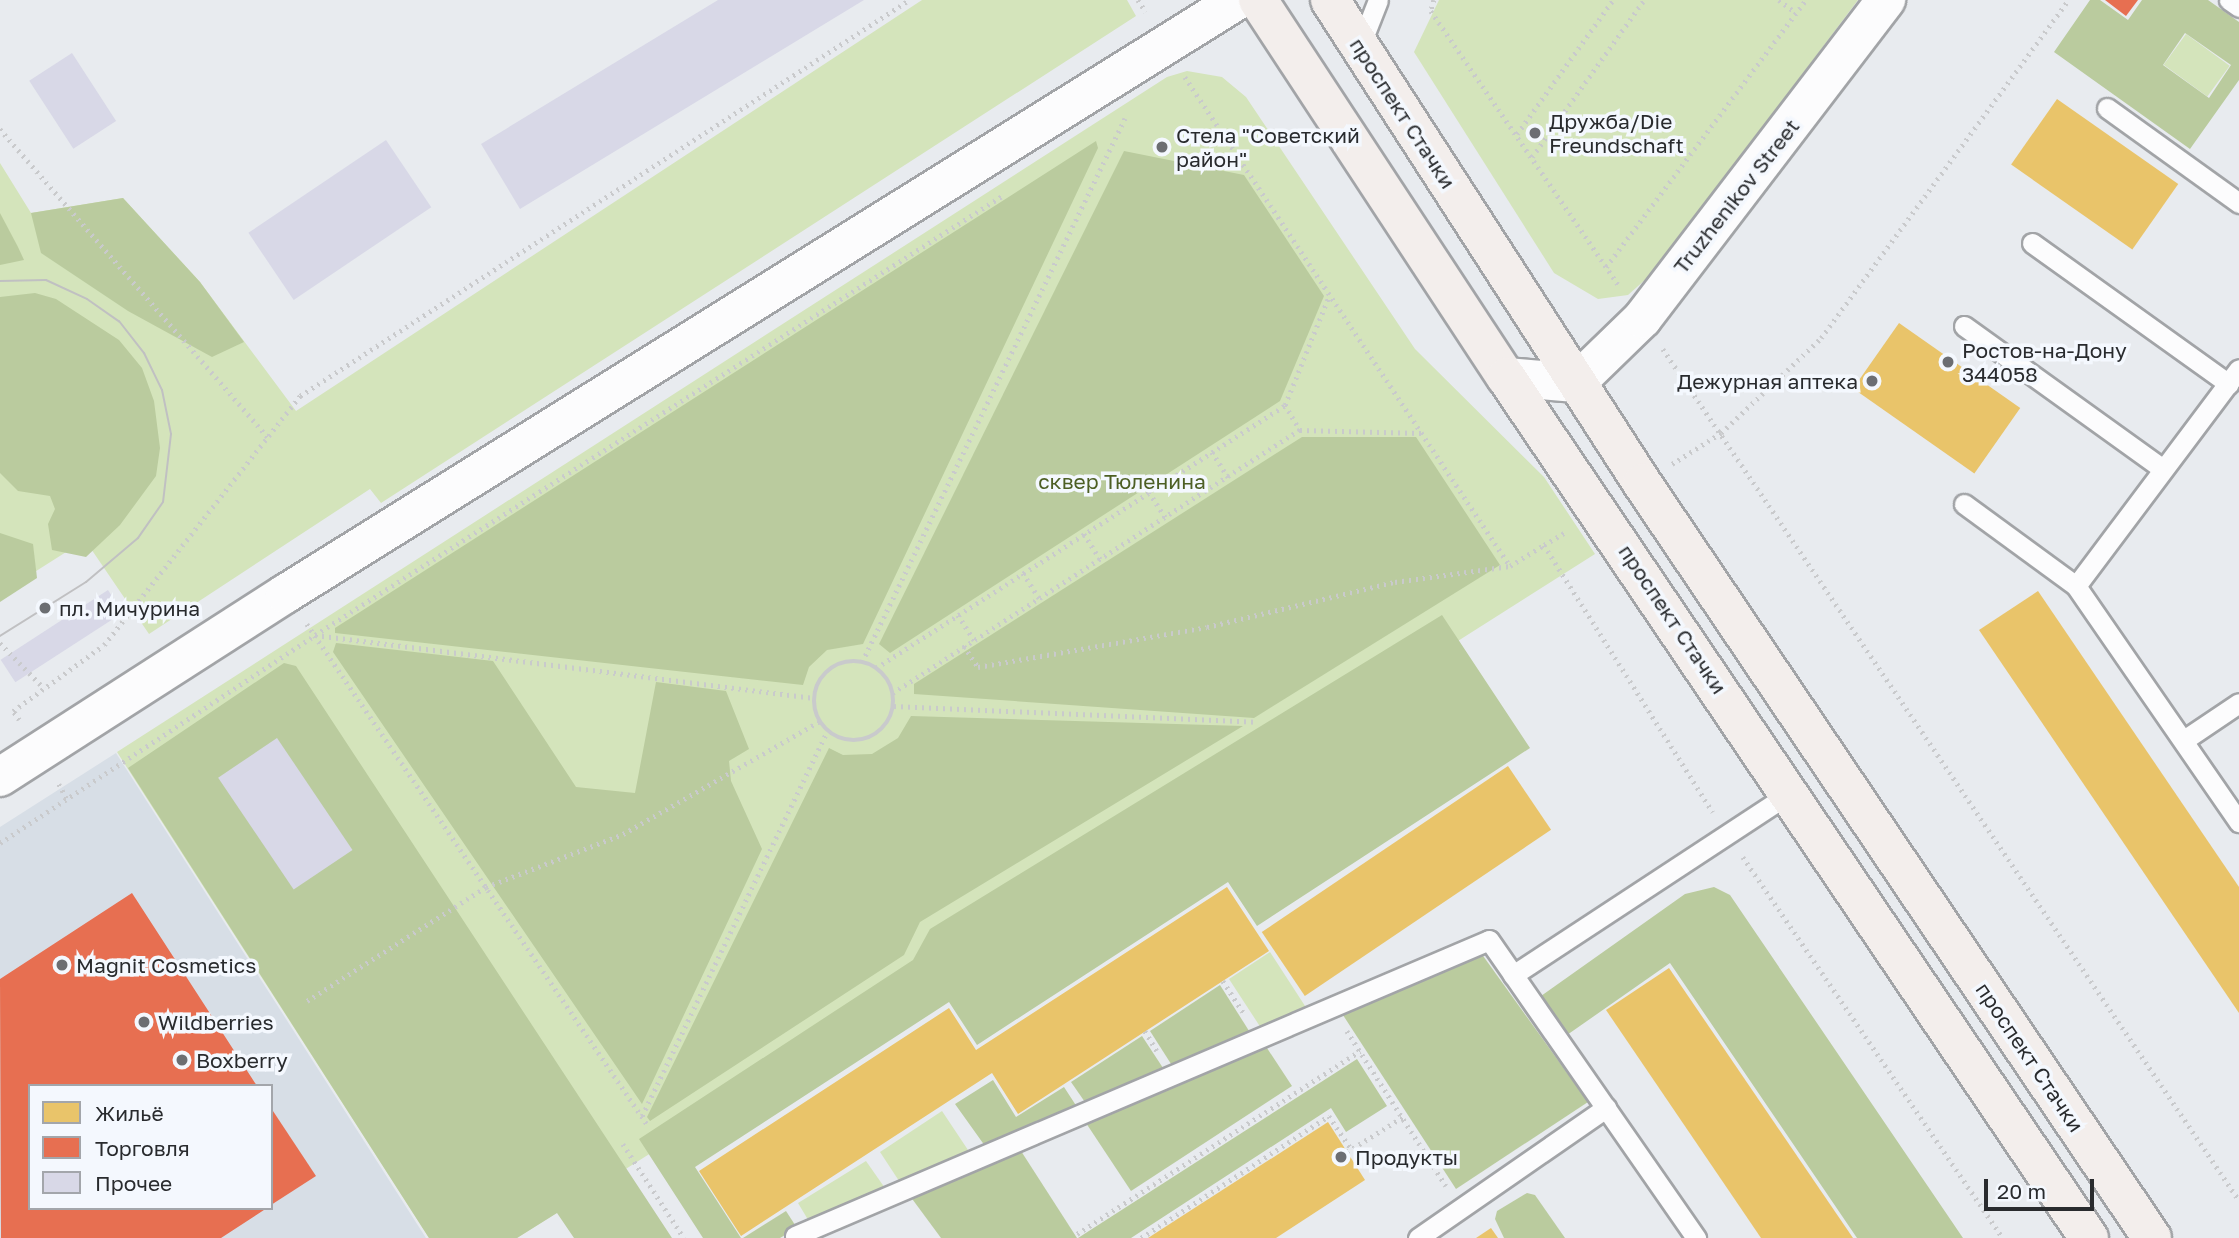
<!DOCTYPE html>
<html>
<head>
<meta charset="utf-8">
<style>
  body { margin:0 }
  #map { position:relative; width:2239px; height:1238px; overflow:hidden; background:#e8ebef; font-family:"Golos Text",sans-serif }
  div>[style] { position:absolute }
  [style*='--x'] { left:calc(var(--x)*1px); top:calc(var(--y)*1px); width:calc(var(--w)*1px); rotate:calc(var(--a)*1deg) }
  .built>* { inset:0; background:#d7dee6 }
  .green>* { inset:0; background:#d4e4bb; transform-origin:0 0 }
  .forest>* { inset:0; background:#bacb9e }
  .homes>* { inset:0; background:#e9c46a; transform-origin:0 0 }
  .shops>* { inset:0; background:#e76f51 }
  .building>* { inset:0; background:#d8d8e7; transform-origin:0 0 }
  .path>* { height:4.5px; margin-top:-2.25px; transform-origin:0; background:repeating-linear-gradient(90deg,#c9cacc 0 2px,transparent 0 7px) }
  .path>.ring { margin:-2.25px; padding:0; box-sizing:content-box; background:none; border:4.5px solid #c9cacc; border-radius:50% }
  .roads { filter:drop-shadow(2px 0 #a2a4a7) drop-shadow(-2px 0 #a2a4a7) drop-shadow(0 2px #a2a4a7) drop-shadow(0 -2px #a2a4a7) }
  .lane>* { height:19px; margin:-9.5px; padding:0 9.5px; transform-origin:9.5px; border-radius:9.5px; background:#fcfcfd }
  .secondary>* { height:38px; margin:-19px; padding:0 19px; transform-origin:19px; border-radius:19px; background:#fcfcfd }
  .primary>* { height:38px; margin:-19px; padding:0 19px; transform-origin:19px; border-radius:19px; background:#f3eeec }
  .tram>* { height:2px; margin:-1px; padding:0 1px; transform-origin:1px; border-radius:1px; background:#c0c0c2 }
  .dots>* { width:19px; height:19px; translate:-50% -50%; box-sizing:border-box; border:4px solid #f4f8fe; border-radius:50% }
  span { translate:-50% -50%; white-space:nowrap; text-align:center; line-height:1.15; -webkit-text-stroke:7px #f4f8fe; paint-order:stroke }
  .street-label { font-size:21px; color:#292b2e }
  .poi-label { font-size:21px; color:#292b2e }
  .left { translate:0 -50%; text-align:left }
  .right { translate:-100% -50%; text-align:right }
  .park-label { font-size:21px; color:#4d5f24 }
  .legend { position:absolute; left:28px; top:1084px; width:245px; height:126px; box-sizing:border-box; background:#f4f8fe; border:2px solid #a3a6ab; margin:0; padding:9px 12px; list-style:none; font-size:21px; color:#292b2e }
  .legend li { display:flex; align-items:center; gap:14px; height:35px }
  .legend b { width:35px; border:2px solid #a3a6ab }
  .scale { position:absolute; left:1984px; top:1179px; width:110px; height:32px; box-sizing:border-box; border:4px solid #292b2e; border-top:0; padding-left:9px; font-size:21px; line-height:24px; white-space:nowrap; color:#292b2e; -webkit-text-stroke:5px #f4f8fe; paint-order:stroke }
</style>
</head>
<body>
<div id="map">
  <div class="built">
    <div style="clip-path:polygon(evenodd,116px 753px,426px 1238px,0 1238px,0 827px,116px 753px,30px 1086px,271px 1086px,271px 1208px,30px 1208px,30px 1086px)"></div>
  </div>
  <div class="green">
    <div style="clip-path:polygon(922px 0,1127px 0,1136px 16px,381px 503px,370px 489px,149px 634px,85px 540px,0 594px,0 163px,31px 213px,123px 198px,200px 282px,296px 411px)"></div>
    <div style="clip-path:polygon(1439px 0,1858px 0,1655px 271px,1628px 295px,1598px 299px,1554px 273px,1414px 52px)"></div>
    <div style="left:2186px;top:34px;width:54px;height:38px;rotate:36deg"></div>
    <div style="clip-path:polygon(1187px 71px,1222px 77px,1246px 97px,1415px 349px,1544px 477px,1595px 554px,517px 1238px,429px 1238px,117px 752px,1167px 77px)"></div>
    <div style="clip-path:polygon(1270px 952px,1307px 1009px,1261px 1028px,1229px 979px)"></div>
    <div style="clip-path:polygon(942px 1111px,970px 1153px,901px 1184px,880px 1152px)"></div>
    <div style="clip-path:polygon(866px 1161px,887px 1191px,810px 1223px,798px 1203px)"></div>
  </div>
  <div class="forest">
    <div style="clip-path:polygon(evenodd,2090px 0,2100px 0,2128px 20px,2142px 0,2208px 0,2239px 22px,2239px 80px,2190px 149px,2054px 52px,2090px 0,2185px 33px,2231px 65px,2209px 98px,2163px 65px,2185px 33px)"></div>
    <div style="clip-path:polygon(1096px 141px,1098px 148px,863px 644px,827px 650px,809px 667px,803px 685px,335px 633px,335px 628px)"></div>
    <div style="clip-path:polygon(1124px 151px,1244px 175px,1324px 296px,1280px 401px,890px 653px,879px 644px)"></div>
    <div style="clip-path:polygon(123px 198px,200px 282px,244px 342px,212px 357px,128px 311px,41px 253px,31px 213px)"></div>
    <div style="clip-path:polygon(0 213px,18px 247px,24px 260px,0 265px)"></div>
    <div style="clip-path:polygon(35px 293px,56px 299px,119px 340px,142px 368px,154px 401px,160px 448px,156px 476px,120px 525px,86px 557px,52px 550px,48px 524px,55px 509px,50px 496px,18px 491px,0 473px,0 297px)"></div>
    <div style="clip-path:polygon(1302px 437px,1416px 437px,1500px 565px,1254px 718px,914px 694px,914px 684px)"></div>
    <div style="clip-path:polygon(0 533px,33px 544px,37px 578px,0 602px)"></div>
    <div style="clip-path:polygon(1442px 615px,1530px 748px,1257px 926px,1228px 882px,977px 1045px,949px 1002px,695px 1167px,741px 1238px,703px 1238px,639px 1139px,913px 960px,930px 929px)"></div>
    <div style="clip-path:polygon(336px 643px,493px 661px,576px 787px,635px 793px,656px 682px,726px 691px,749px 749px,729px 761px,731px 781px,762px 849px,642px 1104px,333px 652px)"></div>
    <div style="clip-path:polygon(284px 663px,296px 666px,672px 1238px,574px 1238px,557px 1213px,517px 1238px,429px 1238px,128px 768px)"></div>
    <div style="clip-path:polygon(911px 716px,1243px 726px,920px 922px,904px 955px,650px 1121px,647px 1117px,829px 748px,843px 755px,872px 754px,898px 738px)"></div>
    <div style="clip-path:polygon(1714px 887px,1730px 895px,1963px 1238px,1857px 1238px,1670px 963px,1567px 1035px,1541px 996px,1685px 894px)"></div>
    <div style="clip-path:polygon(1481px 953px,1588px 1102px,1456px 1189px,1341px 1012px)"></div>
    <div style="clip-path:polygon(1220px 985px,1251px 1034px,1173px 1067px,1150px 1031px)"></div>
    <div style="clip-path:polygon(1142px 1036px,1165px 1071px,1087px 1105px,1071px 1082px)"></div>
    <div style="clip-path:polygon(1265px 1045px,1292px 1086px,1131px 1191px,1086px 1123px)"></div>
    <div style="clip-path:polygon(1357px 1059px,1387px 1106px,1346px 1132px,1331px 1108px,1131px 1238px,1078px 1238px)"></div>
    <div style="clip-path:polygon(993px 1080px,1016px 1117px,1064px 1087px,1077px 1107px,985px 1146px,955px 1104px)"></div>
    <div style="clip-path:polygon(1021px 1151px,1077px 1238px,941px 1238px,910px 1196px)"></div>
    <div style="clip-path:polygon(1527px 1193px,1535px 1195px,1565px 1238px,1504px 1238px,1495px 1219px,1497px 1211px)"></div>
    <div style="clip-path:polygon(786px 1211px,797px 1228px,780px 1238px,743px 1238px)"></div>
  </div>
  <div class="homes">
    <div style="left:2057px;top:99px;width:148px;height:80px;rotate:35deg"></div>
    <div style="left:1899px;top:323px;width:148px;height:80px;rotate:35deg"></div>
    <div style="clip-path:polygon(2038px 591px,2239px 887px,2239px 1013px,1979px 630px)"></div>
    <div style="left:1508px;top:766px;width:77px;height:297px;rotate:56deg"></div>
    <div style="clip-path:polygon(1227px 887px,1269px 951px,1018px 1114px,992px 1073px,741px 1236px,699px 1171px,949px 1008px,976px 1050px)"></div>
    <div style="clip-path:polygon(1669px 968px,1853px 1238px,1761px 1238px,1606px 1010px)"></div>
    <div style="clip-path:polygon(1328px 1122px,1365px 1180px,1276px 1238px,1148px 1238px)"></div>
    <div style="clip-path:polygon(1491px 1228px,1498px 1238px,1476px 1238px)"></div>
  </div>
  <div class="shops">
    <div style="clip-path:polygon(2105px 0,2138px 0,2126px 16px)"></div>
    <div style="clip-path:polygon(132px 893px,257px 1086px,30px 1086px,30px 1208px,267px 1208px,221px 1238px,1px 1238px,0 979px)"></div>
    <div style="clip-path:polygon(271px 1108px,316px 1176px,271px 1205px)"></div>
  </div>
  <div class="building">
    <div style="clip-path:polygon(718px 0,864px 0,520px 209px,481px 144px)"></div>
    <div style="left:72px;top:53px;width:81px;height:51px;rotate:57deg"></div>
    <div style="left:386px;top:140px;width:81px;height:166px;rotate:56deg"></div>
    <div style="left:108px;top:590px;width:27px;height:128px;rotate:57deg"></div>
    <div style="left:277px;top:738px;width:135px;height:71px;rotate:56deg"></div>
  </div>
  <div class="path">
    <div style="--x:1138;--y:0;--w:14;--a:56"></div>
    <div style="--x:1434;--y:0;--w:11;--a:105"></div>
    <div style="--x:1431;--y:11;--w:335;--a:55.6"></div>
    <div style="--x:1779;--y:0;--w:21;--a:37"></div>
    <div style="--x:1185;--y:77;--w:587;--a:56.39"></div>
    <div style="--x:1510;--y:566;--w:40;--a:-32"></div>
    <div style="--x:1544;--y:545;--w:316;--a:57.7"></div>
    <div style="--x:0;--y:129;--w:408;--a:49"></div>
    <div style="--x:1517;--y:134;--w:165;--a:-54.4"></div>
    <div style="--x:1532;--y:157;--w:193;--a:-54.5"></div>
    <div style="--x:1606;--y:267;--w:334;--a:-53.2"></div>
    <div style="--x:1663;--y:349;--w:1028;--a:55.91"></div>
    <div style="--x:1285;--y:405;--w:118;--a:-68"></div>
    <div style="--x:1300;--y:430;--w:121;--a:1.4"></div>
    <div style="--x:1212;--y:452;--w:30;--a:57"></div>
    <div style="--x:1672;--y:464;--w:58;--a:-32.3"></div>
    <div style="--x:1721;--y:433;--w:138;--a:-43.5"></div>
    <div style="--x:1821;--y:338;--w:419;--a:-53.8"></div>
    <div style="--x:1149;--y:492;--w:30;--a:57"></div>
    <div style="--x:1084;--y:534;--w:30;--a:57"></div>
    <div style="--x:1544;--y:545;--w:27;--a:-31"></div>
    <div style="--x:1023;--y:573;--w:30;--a:57"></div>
    <div style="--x:958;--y:615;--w:30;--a:57"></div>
    <div style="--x:307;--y:624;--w:608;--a:55.79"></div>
    <div style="--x:315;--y:635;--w:503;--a:7.2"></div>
    <div style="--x:0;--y:643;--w:63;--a:45.6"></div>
    <div style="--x:964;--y:646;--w:25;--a:56"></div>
    <div style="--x:978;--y:667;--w:232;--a:-9.9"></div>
    <div style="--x:1207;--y:627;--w:193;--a:-13.5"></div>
    <div style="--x:1395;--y:582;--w:116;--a:-7.9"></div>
    <div class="ring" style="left:814px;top:661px;width:75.5px;height:75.5px"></div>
    <div style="--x:862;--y:662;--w:604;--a:-64.2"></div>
    <div style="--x:876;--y:668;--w:486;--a:-32.7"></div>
    <div style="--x:1285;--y:405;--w:29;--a:59"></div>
    <div style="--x:1300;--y:430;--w:485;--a:147.1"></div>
    <div style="--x:894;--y:706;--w:362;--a:2.5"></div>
    <div style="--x:19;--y:720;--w:11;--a:-124"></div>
    <div style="--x:13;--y:711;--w:112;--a:-36"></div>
    <div style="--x:104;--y:645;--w:317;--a:-51.8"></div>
    <div style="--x:300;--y:396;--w:726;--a:-33.03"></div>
    <div style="--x:59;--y:784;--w:17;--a:62"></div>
    <div style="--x:0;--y:843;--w:377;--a:-33.4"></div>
    <div style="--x:315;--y:635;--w:815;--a:-32.58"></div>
    <div style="--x:1743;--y:857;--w:461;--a:55.7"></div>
    <div style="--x:1223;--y:981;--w:40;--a:57.1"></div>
    <div style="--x:307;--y:1001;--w:212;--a:-32.5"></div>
    <div style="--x:486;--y:887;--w:147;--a:-21.1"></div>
    <div style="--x:623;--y:834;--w:227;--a:-29.8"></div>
    <div style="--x:1145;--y:1031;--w:23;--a:59"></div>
    <div style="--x:1347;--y:1031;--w:184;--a:57.4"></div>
    <div style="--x:642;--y:1116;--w:427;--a:-64.3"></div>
    <div style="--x:623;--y:1144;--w:112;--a:57"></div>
    <div style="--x:1347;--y:1152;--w:66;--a:-32"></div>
    <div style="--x:1077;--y:1234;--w:337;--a:-32.9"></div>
    <div style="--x:1141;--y:1238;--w:224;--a:-33"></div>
    <div style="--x:1329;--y:1116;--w:40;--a:56"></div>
  </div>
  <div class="roads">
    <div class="lane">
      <div style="--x:2229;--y:0;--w:12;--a:35"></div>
      <div style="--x:1360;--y:46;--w:49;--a:-68.6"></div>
      <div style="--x:2107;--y:108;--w:163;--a:35.7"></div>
      <div style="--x:2032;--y:243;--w:242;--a:35.6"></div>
      <div style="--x:1964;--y:326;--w:245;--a:35.7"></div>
      <div style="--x:1964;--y:504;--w:139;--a:36.2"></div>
      <div style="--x:2076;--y:586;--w:287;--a:55.4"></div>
      <div style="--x:2076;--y:586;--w:271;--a:-53.1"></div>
      <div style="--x:2184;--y:740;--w:66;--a:-33.9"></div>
      <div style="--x:1513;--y:975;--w:330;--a:-33.3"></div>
      <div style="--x:795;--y:1236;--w:754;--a:-23.1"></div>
      <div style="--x:1489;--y:940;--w:363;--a:55.2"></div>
      <div style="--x:1418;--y:1238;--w:229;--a:-34.7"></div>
    </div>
    <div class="secondary">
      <div style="--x:1506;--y:377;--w:70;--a:4.9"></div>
      <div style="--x:1576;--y:383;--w:92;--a:-44.1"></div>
      <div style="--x:1642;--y:319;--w:402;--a:-52.6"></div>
      <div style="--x:0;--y:777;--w:339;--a:-32.7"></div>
      <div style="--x:285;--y:594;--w:1123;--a:-31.94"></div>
    </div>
    <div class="primary">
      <div style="--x:1258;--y:0;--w:451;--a:56.7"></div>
      <div style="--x:1506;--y:377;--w:1040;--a:55.9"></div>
      <div style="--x:1330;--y:0;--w:575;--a:57.14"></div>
      <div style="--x:1642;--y:483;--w:911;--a:55.96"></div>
    </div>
  </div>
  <div class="tram">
    <div style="--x:0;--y:281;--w:46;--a:-1.2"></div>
    <div style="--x:46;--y:280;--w:45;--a:24.9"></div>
    <div style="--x:87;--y:299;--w:39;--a:35"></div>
    <div style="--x:119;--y:321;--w:41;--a:52"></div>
    <div style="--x:144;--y:353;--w:41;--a:64.1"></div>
    <div style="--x:162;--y:390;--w:45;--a:78.4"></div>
    <div style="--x:171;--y:434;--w:68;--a:96.7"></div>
    <div style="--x:163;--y:502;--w:44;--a:124.8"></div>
    <div style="--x:138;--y:538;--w:68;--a:139.8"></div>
    <div style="--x:86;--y:582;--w:102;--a:147.9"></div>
  </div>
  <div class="dots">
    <div style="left:1535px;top:133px;background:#6c6e72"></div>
    <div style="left:1162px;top:147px;background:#6c6e72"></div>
    <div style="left:1948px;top:362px;background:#6c6e72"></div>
    <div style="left:1872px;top:381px;background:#6c6e72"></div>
    <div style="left:45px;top:608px;background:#6c6e72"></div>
    <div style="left:62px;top:965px;background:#6c6e72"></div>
    <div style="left:144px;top:1022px;background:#6c6e72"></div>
    <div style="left:182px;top:1060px;background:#6c6e72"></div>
    <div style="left:1341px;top:1157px;background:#6c6e72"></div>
  </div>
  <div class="street-label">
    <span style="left:1403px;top:113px;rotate:57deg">проспект Стачки</span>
    <span style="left:1736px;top:196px;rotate:-52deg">Truzhenikov Street</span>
    <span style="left:1673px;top:619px;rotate:56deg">проспект Стачки</span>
    <span style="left:2030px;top:1057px;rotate:56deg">проспект Стачки</span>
  </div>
  <div class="poi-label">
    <span class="left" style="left:1549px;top:133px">Дружба/Die<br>Freundschaft</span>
    <span class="left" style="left:1176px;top:147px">Стела "Советский<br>район"</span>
    <span class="left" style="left:1962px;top:362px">Ростов-на-Дону<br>344058</span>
    <span class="right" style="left:1858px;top:381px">Дежурная аптека</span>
    <span class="left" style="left:59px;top:608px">пл. Мичурина</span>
    <span class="left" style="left:76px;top:965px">Magnit Cosmetics</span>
    <span class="left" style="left:158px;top:1022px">Wildberries</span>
    <span class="left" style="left:196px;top:1060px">Boxberry</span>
    <span class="left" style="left:1355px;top:1157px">Продукты</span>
  </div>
  <div class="park-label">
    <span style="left:1122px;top:481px">сквер Тюленина</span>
  </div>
  <ul class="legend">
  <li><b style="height:19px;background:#e9c46a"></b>Жильё</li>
  <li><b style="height:19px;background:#e76f51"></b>Торговля</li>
  <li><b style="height:19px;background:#d8d8e7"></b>Прочее</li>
  </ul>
  <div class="scale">20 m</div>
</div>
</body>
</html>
